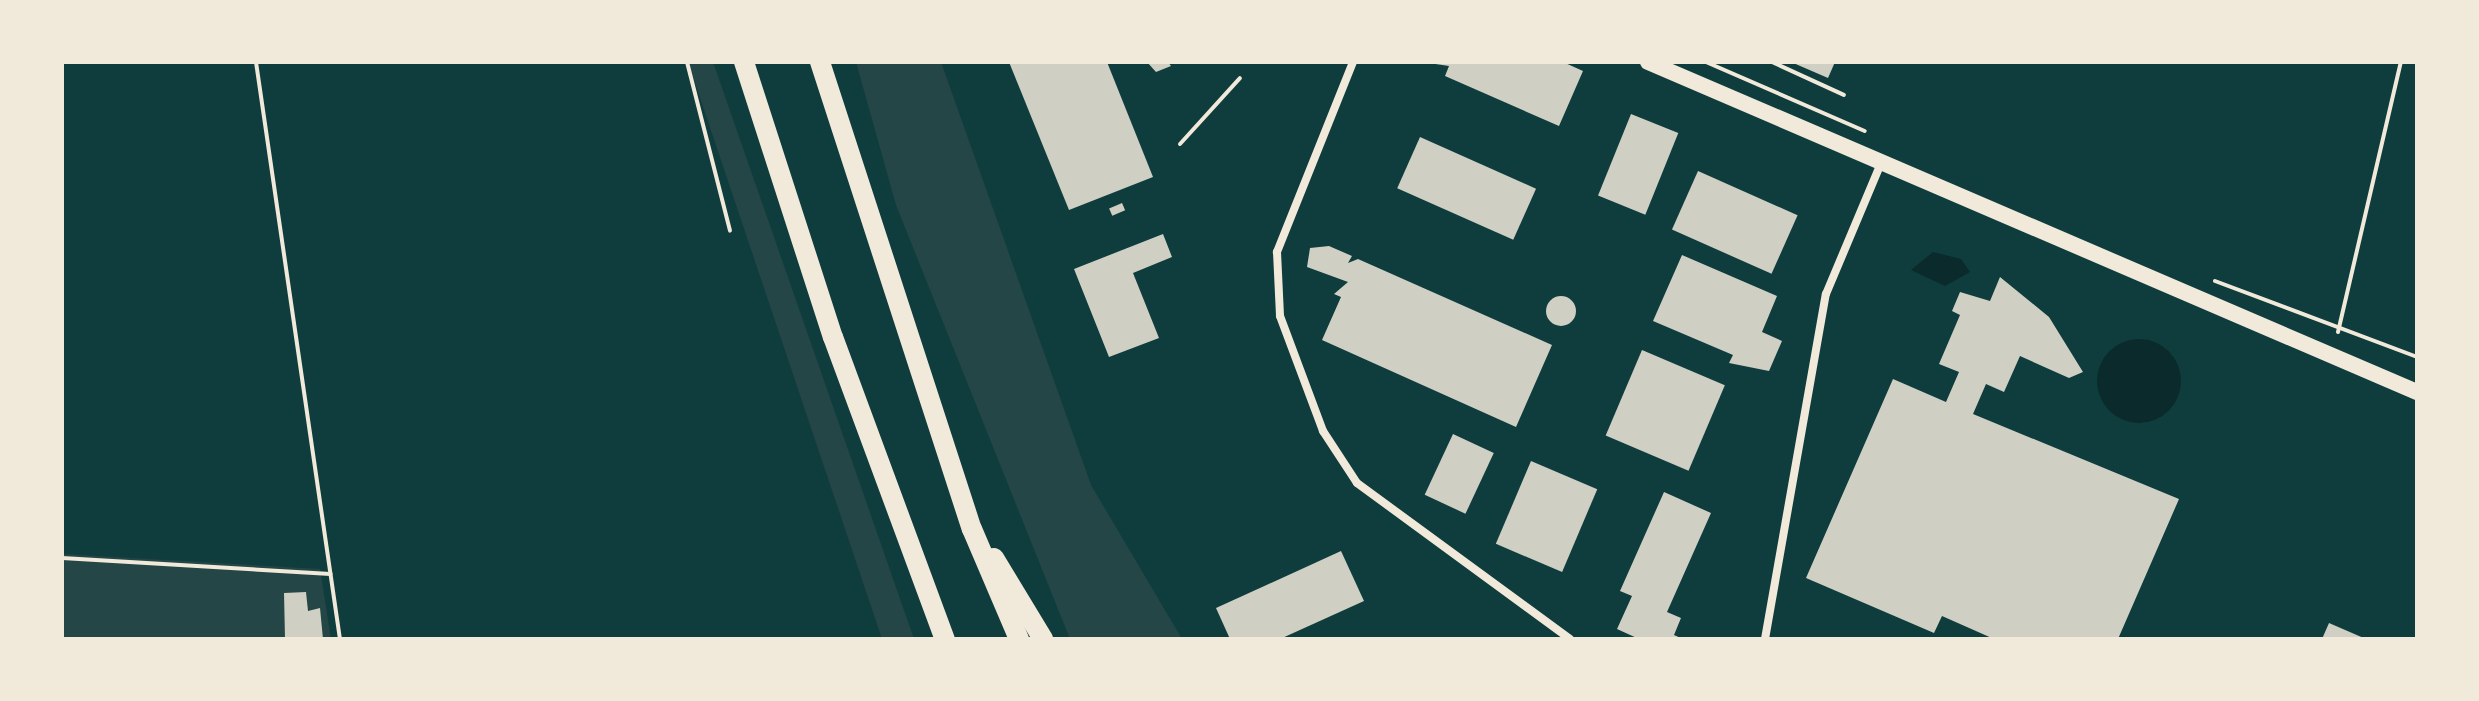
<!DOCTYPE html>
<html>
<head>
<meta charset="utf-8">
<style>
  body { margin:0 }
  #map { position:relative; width:2479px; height:701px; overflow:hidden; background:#0f3d3e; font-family:Figtree,sans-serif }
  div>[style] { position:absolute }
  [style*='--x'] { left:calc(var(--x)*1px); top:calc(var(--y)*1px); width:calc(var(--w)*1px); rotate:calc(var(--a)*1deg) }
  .green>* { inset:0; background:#244646 }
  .water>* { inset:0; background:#0a2a2b }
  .round { border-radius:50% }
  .building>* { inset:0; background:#cfcfc3; transform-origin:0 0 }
  .path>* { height:4px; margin:-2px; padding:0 2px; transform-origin:2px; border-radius:2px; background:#f1e9da }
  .minor>* { height:8px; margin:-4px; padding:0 4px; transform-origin:4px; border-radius:4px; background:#f1e9da }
  .secondary>* { height:16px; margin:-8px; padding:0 8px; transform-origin:8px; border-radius:8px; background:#f1e9da }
  .motorway>* { height:20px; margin:-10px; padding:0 10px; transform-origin:10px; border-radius:10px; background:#f1e9da }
  span { translate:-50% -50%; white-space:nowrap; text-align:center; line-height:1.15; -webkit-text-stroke:8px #f1e9da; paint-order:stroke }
  .frame { position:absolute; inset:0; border:64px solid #f1e9da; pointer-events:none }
</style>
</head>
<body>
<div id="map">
  <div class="green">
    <div style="clip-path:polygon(688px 62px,713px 62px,914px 639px,882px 639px)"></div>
    <div style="clip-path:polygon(856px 62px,941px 62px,1091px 485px,1182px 639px,1070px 639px,896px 205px)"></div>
    <div style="clip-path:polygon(62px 554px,320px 569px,331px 639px,62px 639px)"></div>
  </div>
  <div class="water">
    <div style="clip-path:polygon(1933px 252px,1961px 259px,1970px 272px,1945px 286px,1911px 270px)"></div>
    <div class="round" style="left:2097px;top:339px;width:84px;height:84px"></div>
  </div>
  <div class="building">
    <div style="clip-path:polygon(1009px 62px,1107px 62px,1153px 177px,1069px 210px)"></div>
    <div style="clip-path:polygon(1147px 62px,1168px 62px,1171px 66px,1156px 72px)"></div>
    <div style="clip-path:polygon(1422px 62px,1563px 62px,1583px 71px,1559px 126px,1445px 76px,1449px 66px)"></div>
    <div style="clip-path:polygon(1791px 62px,1835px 62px,1828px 78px)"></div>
    <div style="left:1631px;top:114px;width:51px;height:88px;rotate:22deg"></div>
    <div style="left:1420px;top:137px;width:127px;height:56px;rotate:24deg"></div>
    <div style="left:1698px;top:171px;width:109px;height:64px;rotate:24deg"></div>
    <div style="left:1122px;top:203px;width:8px;height:14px;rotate:67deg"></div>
    <div style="clip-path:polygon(1163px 234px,1172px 257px,1133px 273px,1159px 338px,1109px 357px,1074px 269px)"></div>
    <div style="clip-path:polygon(1329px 246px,1352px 256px,1348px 263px,1358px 259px,1552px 345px,1516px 427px,1322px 340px,1341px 297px,1334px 294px,1348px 282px,1307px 267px,1310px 248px)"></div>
    <div style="clip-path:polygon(1682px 255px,1777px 296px,1762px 332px,1782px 341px,1769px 371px,1729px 363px,1733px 355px,1653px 321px)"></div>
    <div style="clip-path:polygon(2000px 277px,2049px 317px,2083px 372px,2069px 378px,2020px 356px,2004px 392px,1986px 384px,1973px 414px,2179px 499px,2118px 639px,1994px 639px,1942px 616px,1934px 633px,1806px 578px,1893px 379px,1946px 402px,1959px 372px,1939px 364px,1960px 315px,1952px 311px,1960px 292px,1990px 301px)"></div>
    <div class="round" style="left:1546px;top:296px;width:30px;height:30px"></div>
    <div style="left:1642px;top:350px;width:90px;height:93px;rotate:23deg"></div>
    <div style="left:1453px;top:434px;width:45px;height:67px;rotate:25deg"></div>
    <div style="left:1531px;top:461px;width:72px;height:90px;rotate:23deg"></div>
    <div style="clip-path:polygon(1664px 492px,1711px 513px,1667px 612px,1681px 618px,1674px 635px,1683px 639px,1639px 639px,1617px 629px,1632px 596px,1620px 591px)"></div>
    <div style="clip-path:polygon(1341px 551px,1364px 601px,1280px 639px,1230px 639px,1216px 608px)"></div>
    <div style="clip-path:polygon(306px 592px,308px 611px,320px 608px,323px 639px,285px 639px,284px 593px)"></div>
    <div style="clip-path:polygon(2329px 623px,2366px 639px,2322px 639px)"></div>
  </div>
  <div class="path">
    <div style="--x:256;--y:62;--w:583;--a:81.72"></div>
    <div style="--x:687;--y:62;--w:174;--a:75.7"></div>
    <div style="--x:1706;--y:62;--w:173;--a:23.5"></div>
    <div style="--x:1772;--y:62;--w:79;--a:24.6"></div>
    <div style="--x:1180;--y:144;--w:89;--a:-47.7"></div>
    <div style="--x:2215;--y:281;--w:216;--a:20.6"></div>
    <div style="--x:2338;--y:332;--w:277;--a:-76.9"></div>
    <div style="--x:62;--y:558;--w:269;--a:3.4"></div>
  </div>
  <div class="minor">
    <div style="--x:1353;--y:62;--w:205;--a:111.8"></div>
    <div style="--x:1277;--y:252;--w:64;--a:87.3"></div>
    <div style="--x:1280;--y:316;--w:123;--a:69.5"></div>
    <div style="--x:1323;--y:431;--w:62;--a:56.8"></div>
    <div style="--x:1357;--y:483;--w:264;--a:36.2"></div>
    <div style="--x:1765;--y:639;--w:350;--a:-80"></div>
    <div style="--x:1826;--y:294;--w:142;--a:-67.2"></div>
  </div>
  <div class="secondary">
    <div style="--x:1648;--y:62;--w:837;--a:23.23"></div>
  </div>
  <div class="motorway">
    <div style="--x:744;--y:62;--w:289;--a:72.1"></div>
    <div style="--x:833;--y:337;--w:322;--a:69.7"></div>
    <div style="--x:820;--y:62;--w:491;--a:72"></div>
    <div style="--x:972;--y:529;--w:120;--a:66.9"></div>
    <div style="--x:994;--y:558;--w:95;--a:58.8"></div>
  </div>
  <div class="frame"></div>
</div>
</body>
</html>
